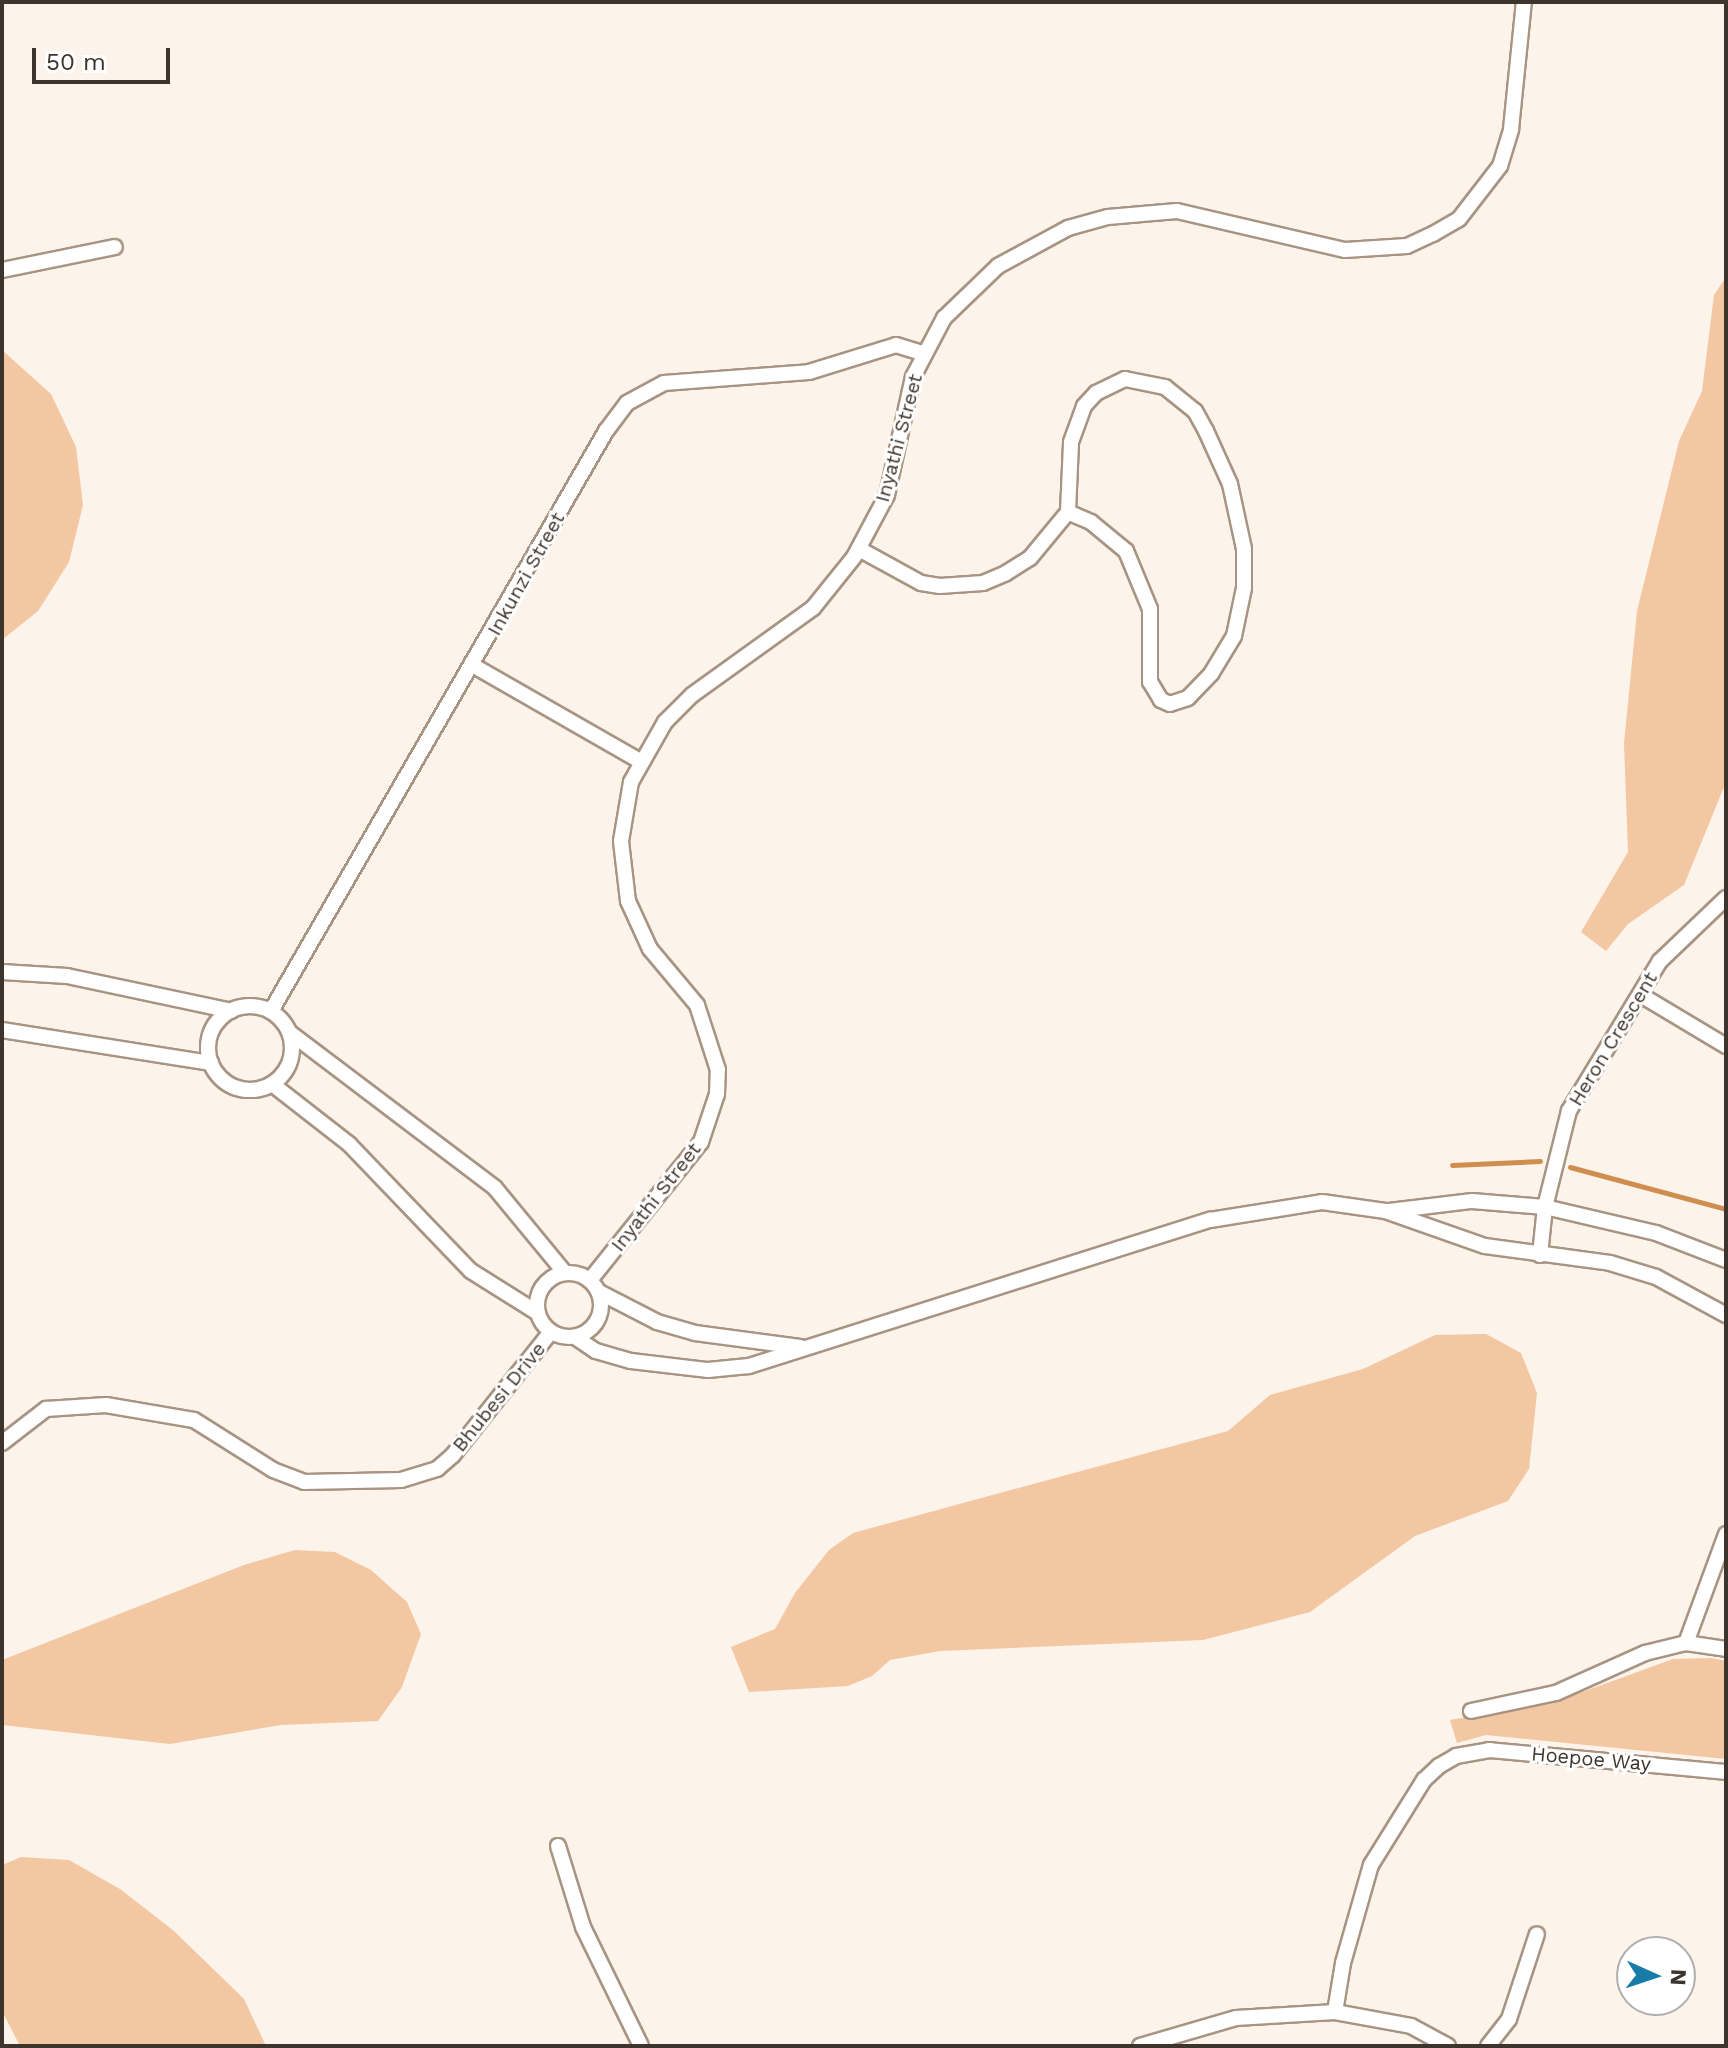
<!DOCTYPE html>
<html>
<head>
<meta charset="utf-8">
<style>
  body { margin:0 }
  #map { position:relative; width:1728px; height:2048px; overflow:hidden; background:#fcf3eb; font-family:"Work Sans",sans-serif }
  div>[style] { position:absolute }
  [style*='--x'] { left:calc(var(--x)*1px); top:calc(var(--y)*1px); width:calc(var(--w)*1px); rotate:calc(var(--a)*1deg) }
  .green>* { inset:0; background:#f2c7a1 }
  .stream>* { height:5px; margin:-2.5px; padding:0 2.5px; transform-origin:2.5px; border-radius:2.5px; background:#cf8d4f }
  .roads { filter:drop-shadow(2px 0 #a89482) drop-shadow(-2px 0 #a89482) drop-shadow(0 2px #a89482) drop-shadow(0 -2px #a89482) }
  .minor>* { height:14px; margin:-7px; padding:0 7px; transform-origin:7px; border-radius:7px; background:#fff }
  .minor>.ring { margin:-7px; padding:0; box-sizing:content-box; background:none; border:14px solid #fff; border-radius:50% }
  span { translate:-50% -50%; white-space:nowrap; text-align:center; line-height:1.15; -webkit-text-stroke:6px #fff; paint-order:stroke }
  .street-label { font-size:20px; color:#3d342d }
  .frame { position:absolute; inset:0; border:4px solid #3d342d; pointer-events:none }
  .north { position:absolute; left:1616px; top:1936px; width:80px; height:80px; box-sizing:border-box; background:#fff; border:2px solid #b1aeab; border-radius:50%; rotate:93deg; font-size:22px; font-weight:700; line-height:32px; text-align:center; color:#3d342d }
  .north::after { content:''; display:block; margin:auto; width:28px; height:36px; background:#197ba7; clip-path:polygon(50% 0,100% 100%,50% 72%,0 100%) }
  .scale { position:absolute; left:32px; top:48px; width:138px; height:36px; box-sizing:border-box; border:4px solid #3d342d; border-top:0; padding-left:10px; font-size:24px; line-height:28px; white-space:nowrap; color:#3d342d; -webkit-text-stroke:6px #fff; paint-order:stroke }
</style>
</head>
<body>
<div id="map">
  <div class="green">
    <div style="clip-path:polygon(1726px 277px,1726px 782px,1684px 885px,1628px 924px,1606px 951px,1581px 932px,1628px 852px,1624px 744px,1637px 611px,1679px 441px,1702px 391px,1714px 295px)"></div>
    <div style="clip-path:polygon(2px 350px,51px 394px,76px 447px,83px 505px,69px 562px,38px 611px,2px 640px)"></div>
    <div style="clip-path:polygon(1486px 1334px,1521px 1353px,1537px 1393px,1529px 1469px,1508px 1501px,1415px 1536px,1310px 1612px,1203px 1640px,940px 1651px,890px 1660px,872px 1676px,848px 1686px,749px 1692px,731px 1647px,775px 1629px,795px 1593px,829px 1550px,853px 1533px,1228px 1431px,1270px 1395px,1363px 1369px,1435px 1335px)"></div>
    <div style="clip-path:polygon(295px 1550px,335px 1552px,371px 1570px,407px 1602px,421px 1634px,402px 1687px,378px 1721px,281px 1725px,170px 1744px,2px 1725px,2px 1660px,244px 1565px)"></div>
    <div style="clip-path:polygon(1711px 1658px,1726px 1661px,1726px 1759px,1486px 1735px,1457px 1743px,1450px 1720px,1555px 1702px,1673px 1659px)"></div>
    <div style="clip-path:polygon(21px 1857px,69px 1860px,120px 1889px,174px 1931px,244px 1999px,266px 2046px,20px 2046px,2px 2011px,2px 1865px)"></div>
  </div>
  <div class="stream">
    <div style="--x:1452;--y:1165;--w:88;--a:-2.6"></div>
    <div style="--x:1570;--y:1167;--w:162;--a:15.1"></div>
  </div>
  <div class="roads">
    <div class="minor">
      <div style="--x:2;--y:270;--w:115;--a:-11.5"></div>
      <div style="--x:859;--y:549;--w:71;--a:28.7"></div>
      <div style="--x:921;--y:583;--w:19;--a:9"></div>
      <div style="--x:940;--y:586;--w:43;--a:-4"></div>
      <div style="--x:983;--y:583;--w:25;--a:-23"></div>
      <div style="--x:1006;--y:573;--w:28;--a:-32"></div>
      <div style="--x:1030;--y:558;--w:60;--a:-50.4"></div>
      <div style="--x:1068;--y:512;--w:70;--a:-87.5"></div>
      <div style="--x:1071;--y:442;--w:38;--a:-70"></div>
      <div style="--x:1084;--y:406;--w:18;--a:-47"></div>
      <div style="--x:1096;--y:393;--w:32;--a:-26"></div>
      <div style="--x:1125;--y:379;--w:41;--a:11.3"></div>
      <div style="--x:1165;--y:387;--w:38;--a:39"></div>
      <div style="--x:1195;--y:411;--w:23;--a:61"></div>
      <div style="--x:1206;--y:431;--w:58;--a:65.6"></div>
      <div style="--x:1230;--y:484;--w:66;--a:77.8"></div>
      <div style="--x:1244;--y:549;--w:39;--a:90"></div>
      <div style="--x:1244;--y:588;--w:49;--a:101.8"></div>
      <div style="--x:1234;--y:636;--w:44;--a:121.2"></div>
      <div style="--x:1211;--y:674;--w:33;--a:134"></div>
      <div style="--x:1188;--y:698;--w:19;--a:162"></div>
      <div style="--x:1170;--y:704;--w:10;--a:-156"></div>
      <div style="--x:1161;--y:700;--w:21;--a:-121"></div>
      <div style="--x:1150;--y:682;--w:73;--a:-90"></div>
      <div style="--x:1150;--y:609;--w:63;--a:-112.5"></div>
      <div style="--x:1126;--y:551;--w:45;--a:-140.4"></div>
      <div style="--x:1091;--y:522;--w:25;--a:-157"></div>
      <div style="--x:474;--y:666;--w:191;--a:29.8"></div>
      <div style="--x:2;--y:972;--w:65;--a:3.5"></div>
      <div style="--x:67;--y:976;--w:168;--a:12"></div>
      <div style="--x:1641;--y:995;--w:99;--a:31"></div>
      <div class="ring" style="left:208px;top:1006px;width:70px;height:70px"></div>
      <div style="--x:271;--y:1011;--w:670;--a:-59.99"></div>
      <div style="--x:606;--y:431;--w:35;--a:-53"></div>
      <div style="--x:627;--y:403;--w:42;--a:-28.4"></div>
      <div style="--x:664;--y:383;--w:145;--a:-4.3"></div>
      <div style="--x:809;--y:372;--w:91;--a:-17.2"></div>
      <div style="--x:896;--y:345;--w:28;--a:17"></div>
      <div style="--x:2;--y:1030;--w:212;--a:9"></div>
      <div style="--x:289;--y:1032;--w:258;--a:37.1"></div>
      <div style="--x:495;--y:1188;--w:110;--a:50.5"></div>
      <div style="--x:272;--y:1084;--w:98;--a:37.9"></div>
      <div style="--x:349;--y:1144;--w:176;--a:46.2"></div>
      <div style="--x:471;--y:1271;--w:79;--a:32.1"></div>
      <div style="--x:1389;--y:1211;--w:84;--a:-6.9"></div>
      <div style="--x:1472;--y:1201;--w:73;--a:4.7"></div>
      <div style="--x:1545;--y:1207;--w:114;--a:13.2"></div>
      <div style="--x:1656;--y:1233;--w:75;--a:21.1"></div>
      <div style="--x:1540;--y:1255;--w:48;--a:-84.1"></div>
      <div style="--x:1545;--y:1207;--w:99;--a:-76"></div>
      <div style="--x:1569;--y:1111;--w:175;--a:-58.8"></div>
      <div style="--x:1660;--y:961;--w:91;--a:-43.7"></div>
      <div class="ring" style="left:537px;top:1273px;width:50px;height:50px"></div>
      <div style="--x:590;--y:1280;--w:177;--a:-51.2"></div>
      <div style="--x:701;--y:1142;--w:51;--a:-71.6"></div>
      <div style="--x:717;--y:1094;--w:24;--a:-88"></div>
      <div style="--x:718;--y:1070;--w:68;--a:-107.9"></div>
      <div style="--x:697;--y:1005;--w:73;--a:-130"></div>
      <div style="--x:650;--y:949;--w:53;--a:-114.6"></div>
      <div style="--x:628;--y:901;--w:60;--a:-96.7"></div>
      <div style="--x:621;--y:841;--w:60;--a:-80.4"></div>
      <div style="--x:631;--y:782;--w:69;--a:-60.5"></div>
      <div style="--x:665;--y:722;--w:38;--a:-45"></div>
      <div style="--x:692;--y:695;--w:149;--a:-35.7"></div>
      <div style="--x:813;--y:608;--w:65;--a:-51.2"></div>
      <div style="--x:854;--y:557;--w:70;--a:-62"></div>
      <div style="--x:887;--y:495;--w:121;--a:-77.6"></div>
      <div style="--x:913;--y:377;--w:67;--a:-62.3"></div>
      <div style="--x:944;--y:318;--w:75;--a:-43.9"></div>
      <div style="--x:998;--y:266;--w:80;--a:-28.5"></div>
      <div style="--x:1068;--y:228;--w:41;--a:-15.4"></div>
      <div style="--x:1108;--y:217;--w:69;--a:-5"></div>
      <div style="--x:1177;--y:211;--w:172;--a:13.1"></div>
      <div style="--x:1345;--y:250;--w:62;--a:-3.7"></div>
      <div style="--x:1407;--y:246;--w:29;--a:-25"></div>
      <div style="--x:1433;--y:234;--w:30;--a:-30"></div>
      <div style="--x:1459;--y:219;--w:67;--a:-52.3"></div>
      <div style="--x:1500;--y:166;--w:39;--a:-73"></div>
      <div style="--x:1511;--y:129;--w:128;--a:-84.2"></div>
      <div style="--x:599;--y:1292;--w:65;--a:27.3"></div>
      <div style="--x:657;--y:1322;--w:40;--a:16"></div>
      <div style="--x:695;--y:1333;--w:106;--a:7.6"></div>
      <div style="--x:575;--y:1337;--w:25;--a:34"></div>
      <div style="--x:596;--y:1351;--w:36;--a:16"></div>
      <div style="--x:631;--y:1361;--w:78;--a:6.7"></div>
      <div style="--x:708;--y:1370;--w:41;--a:-5.6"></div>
      <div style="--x:749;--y:1366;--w:484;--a:-17.6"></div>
      <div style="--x:1210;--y:1220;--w:113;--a:-9.1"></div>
      <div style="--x:1322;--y:1202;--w:64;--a:8.1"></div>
      <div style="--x:1385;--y:1211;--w:106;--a:19.3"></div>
      <div style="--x:1485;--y:1246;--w:126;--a:7.7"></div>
      <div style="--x:1610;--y:1263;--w:48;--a:16.9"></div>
      <div style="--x:1656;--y:1277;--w:80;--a:28.5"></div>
      <div style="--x:2;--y:1443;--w:56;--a:-37.7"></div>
      <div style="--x:46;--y:1409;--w:60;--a:-3.8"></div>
      <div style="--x:106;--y:1405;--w:89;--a:9.7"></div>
      <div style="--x:194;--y:1420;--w:93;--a:32.3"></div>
      <div style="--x:273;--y:1470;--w:33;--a:21"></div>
      <div style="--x:304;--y:1482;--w:97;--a:-1.2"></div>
      <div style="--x:401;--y:1480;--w:38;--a:-17"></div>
      <div style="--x:437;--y:1469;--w:21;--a:-41"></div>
      <div style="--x:453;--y:1455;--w:157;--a:-51.5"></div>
      <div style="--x:1686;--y:1643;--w:116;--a:-69.8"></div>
      <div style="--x:1471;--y:1711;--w:87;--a:-12"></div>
      <div style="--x:1556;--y:1693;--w:98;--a:-24.2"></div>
      <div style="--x:1645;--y:1653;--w:42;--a:-13.7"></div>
      <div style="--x:1686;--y:1643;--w:40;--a:8.5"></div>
      <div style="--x:558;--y:1846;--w:85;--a:72.8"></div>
      <div style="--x:583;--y:1927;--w:132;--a:64"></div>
      <div style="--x:1335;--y:2012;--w:50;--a:-80.7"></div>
      <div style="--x:1343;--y:1963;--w:102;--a:-74.1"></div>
      <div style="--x:1371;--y:1865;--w:100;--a:-58.1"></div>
      <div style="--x:1424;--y:1780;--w:21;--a:-43"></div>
      <div style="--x:1439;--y:1766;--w:20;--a:-30"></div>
      <div style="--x:1456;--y:1756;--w:34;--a:-10"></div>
      <div style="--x:1489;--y:1750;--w:238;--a:5.3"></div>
      <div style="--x:1140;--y:2046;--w:100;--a:-16.3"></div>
      <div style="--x:1236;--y:2018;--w:99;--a:-3.5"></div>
      <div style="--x:1335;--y:2012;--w:77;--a:10.4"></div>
      <div style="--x:1411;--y:2026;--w:42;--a:28.4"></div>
      <div style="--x:1488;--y:2046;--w:34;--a:-52"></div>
      <div style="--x:1509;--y:2019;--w:89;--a:-71.8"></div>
    </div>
  </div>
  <div class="street-label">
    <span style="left:899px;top:438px;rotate:-75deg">Inyathi Street</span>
    <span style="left:526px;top:574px;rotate:-61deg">Inkunzi Street</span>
    <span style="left:1613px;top:1039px;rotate:-59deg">Heron Crescent</span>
    <span style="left:656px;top:1197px;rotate:-52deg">Inyathi Street</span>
    <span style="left:499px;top:1397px;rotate:-51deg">Bhubesi Drive</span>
    <span style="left:1591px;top:1759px;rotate:5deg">Hoepoe Way</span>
  </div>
  <div class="frame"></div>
  <div class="north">N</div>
  <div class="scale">50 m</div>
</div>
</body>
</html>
